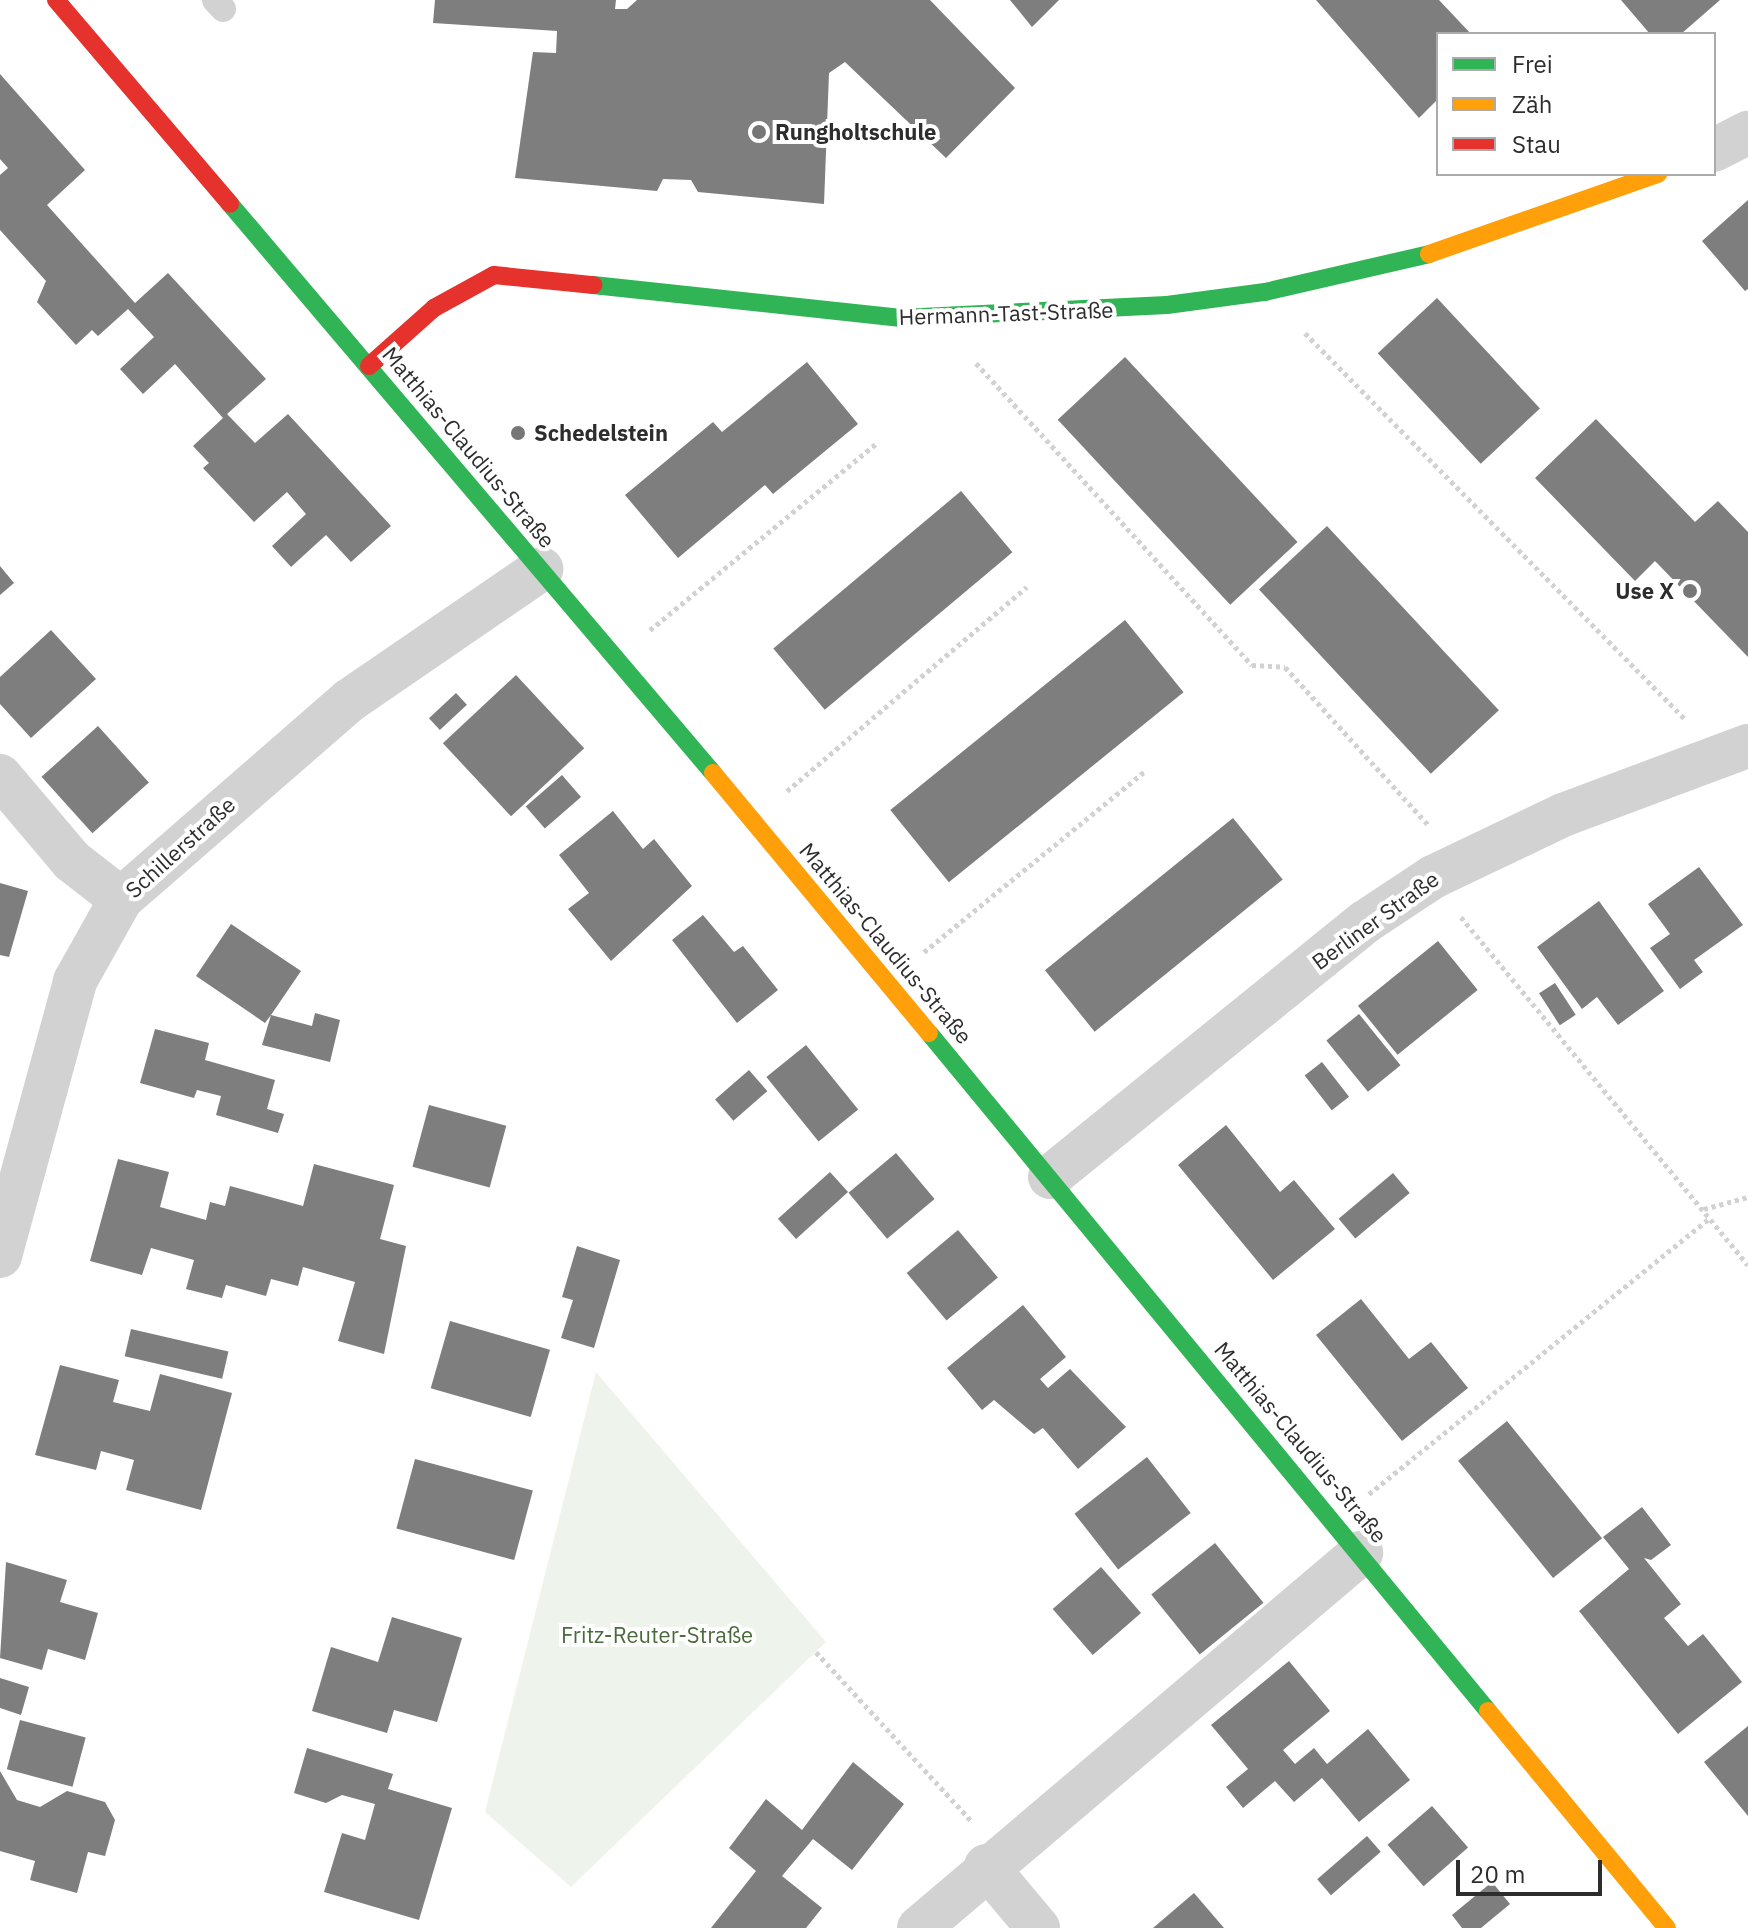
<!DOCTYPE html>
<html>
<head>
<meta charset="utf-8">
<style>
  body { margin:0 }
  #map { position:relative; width:1748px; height:1928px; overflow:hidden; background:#fff; font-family:"IBM Plex Sans",sans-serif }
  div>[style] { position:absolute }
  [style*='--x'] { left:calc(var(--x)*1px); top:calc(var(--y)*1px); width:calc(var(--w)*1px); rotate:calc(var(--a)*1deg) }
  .green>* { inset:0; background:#eef4eb }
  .building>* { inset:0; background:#7e7e7e; transform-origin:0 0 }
  .path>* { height:5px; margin-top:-2.5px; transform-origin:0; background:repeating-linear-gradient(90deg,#d2d2d2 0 4px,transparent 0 8px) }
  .lane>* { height:26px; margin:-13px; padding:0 13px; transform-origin:13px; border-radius:13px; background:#d2d2d2 }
  .street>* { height:44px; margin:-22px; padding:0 22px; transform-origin:22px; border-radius:22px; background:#d2d2d2 }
  .fast>* { height:18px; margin:-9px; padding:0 9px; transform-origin:9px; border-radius:9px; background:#30b455 }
  .slow>* { height:18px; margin:-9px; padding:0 9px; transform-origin:9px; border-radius:9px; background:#ff9f0a }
  .jam>* { height:18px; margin:-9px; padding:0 9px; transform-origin:9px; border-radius:9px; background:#e5322d }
  .dots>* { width:22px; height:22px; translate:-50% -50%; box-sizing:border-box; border:4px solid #fff; border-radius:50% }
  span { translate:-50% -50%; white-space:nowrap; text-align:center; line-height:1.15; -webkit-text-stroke:8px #fff; paint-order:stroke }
  .poi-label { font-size:22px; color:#2d2d2d; font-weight:700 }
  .left { translate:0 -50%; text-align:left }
  .right { translate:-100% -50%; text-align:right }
  .street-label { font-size:22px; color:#2d2d2d }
  .park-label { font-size:22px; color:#496a3a }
  .legend { position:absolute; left:1436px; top:32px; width:280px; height:144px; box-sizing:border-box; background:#fff; border:2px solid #ababab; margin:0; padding:10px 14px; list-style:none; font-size:24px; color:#2d2d2d }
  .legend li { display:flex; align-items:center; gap:16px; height:40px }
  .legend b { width:40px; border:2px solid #ababab }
  .scale { position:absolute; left:1456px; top:1860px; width:146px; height:36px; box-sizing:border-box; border:4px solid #2d2d2d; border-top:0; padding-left:10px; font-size:24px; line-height:28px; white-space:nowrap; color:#2d2d2d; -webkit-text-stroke:6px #fff; paint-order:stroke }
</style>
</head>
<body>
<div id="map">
  <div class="green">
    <div style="clip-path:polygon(596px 1372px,826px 1642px,571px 1887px,485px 1812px)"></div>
  </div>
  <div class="building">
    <div style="clip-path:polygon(435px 0,616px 0,615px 9px,627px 9px,637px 0,930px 0,1015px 88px,946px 158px,845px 62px,829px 73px,824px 204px,698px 192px,691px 180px,663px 179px,657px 191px,515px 178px,533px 52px,556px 53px,557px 31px,433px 23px)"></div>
    <div style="clip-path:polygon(1010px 0,1059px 0,1032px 27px)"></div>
    <div style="clip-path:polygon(1316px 0,1439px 0,1471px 34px,1438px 34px,1438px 99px,1419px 118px)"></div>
    <div style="clip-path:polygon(1621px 0,1720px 0,1681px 34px,1650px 34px)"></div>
    <div style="clip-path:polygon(0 74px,85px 170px,47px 205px,135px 303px,168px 273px,266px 379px,227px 414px,255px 443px,288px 414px,391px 526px,351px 562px,326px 535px,291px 567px,272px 546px,306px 514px,287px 492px,254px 522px,203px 468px,209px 463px,193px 446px,223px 418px,175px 364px,143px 394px,120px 369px,154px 337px,128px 309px,98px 336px,92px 330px,76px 345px,37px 302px,46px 281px,0 230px,0 175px,8px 168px,0 159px)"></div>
    <div style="clip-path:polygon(1748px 200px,1748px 289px,1745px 291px,1702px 241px)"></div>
    <div style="left:1437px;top:298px;width:151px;height:81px;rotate:47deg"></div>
    <div style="left:1125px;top:357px;width:253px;height:92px;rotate:47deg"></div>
    <div style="clip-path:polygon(807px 362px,858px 424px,773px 494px,765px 485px,678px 558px,625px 495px,713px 422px,722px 432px)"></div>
    <div style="clip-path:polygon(1596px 419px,1695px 522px,1718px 501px,1748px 532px,1748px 657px,1655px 561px,1635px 581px,1535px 478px)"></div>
    <div style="left:961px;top:491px;width:80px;height:245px;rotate:50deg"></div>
    <div style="left:1327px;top:526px;width:252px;height:93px;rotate:47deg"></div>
    <div style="clip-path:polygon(0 566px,14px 583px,0 595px)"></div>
    <div style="left:1125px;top:620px;width:93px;height:302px;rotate:51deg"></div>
    <div style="clip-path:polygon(51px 630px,96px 679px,31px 738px,0 704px,0 677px)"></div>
    <div style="left:516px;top:675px;width:100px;height:100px;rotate:47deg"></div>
    <div style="left:456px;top:693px;width:16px;height:37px;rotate:47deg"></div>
    <div style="left:98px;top:726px;width:76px;height:76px;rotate:48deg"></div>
    <div style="left:562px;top:775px;width:29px;height:48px;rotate:49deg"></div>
    <div style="clip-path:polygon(613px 811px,643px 849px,654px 839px,692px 886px,611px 961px,568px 909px,589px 893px,559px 855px)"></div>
    <div style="left:1233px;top:818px;width:79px;height:242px;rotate:51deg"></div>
    <div style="clip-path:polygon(1699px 867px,1743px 925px,1694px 960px,1703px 972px,1680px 989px,1650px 948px,1670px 934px,1648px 904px)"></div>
    <div style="clip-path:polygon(0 883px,28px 891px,9px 957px,0 955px)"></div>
    <div style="clip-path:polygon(1599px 901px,1664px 991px,1618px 1025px,1597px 997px,1582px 1009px,1537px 947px)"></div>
    <div style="clip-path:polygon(703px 915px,734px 952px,743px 946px,778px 990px,737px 1023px,672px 940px)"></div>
    <div style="clip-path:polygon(231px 924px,301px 971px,271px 1015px,312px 1026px,315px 1013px,340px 1020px,330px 1062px,262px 1045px,271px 1015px,265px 1023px,196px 976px)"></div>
    <div style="left:1438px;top:941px;width:63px;height:103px;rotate:51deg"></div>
    <div style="left:1555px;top:983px;width:38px;height:19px;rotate:57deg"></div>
    <div style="left:1359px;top:1014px;width:66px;height:42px;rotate:51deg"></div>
    <div style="clip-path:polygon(155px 1029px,209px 1043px,205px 1060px,275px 1080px,267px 1109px,284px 1114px,278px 1133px,216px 1115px,221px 1096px,197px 1090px,194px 1098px,140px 1083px)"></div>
    <div style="left:806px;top:1045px;width:83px;height:51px;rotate:51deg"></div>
    <div style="left:1322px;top:1062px;width:44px;height:22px;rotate:52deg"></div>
    <div style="left:749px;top:1070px;width:28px;height:45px;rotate:49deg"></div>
    <div style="left:429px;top:1105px;width:80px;height:64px;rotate:15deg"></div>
    <div style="clip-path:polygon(1226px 1125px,1280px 1192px,1294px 1180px,1335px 1229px,1273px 1280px,1178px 1165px)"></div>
    <div style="left:896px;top:1153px;width:60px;height:62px;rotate:50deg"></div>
    <div style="clip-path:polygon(118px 1159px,169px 1172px,160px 1207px,206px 1220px,210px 1202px,225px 1206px,230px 1186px,303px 1206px,314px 1164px,394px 1185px,380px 1239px,406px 1246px,384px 1354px,338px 1341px,355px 1282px,303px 1267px,298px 1286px,271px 1279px,266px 1296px,226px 1285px,222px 1298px,186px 1289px,194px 1260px,151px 1248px,142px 1275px,90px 1261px)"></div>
    <div style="left:830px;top:1172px;width:27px;height:70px;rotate:48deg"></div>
    <div style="left:1393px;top:1173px;width:26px;height:71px;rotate:50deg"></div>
    <div style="left:958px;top:1230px;width:62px;height:67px;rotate:50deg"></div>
    <div style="clip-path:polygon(577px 1246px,620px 1260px,594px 1348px,561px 1338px,573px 1300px,562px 1297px)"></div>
    <div style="clip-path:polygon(1361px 1299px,1409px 1359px,1431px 1342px,1468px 1388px,1402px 1441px,1316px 1335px)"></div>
    <div style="clip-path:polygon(1023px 1305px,1066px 1357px,1040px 1379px,1048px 1388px,1070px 1369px,1126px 1427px,1078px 1469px,1043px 1428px,1034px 1434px,994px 1400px,982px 1410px,947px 1368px)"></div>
    <div style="left:450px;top:1321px;width:104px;height:70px;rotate:16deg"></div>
    <div style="left:131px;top:1329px;width:100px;height:28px;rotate:13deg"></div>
    <div style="clip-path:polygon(60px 1365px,119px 1380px,113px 1402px,150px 1411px,160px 1374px,232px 1393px,201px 1510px,126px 1490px,134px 1460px,101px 1451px,96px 1470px,35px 1455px)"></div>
    <div style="left:1507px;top:1421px;width:151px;height:63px;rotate:51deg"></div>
    <div style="left:1147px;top:1457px;width:71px;height:92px;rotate:52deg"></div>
    <div style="left:415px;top:1459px;width:122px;height:72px;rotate:15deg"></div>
    <div style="clip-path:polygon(1642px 1507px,1671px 1545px,1651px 1560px,1644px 1558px,1681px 1604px,1664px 1618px,1688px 1646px,1703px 1634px,1742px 1682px,1678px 1734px,1579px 1611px,1629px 1569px,1603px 1537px)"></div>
    <div style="left:1215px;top:1543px;width:77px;height:82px;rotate:51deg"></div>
    <div style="clip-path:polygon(6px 1562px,67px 1580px,60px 1602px,98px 1613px,85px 1660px,48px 1649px,42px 1670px,0 1658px)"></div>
    <div style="left:1101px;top:1567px;width:61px;height:64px;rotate:49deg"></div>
    <div style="clip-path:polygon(392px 1617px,462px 1638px,437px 1722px,394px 1710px,387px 1733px,312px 1711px,331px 1647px,378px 1662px)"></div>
    <div style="clip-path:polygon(1289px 1661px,1330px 1711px,1283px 1750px,1295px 1764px,1314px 1748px,1327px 1764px,1368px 1729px,1410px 1780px,1359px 1822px,1322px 1778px,1294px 1802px,1275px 1781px,1243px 1808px,1226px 1787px,1248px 1769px,1211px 1725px)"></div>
    <div style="clip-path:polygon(0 1678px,29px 1687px,21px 1715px,0 1708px)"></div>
    <div style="left:20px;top:1720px;width:68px;height:51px;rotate:15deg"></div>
    <div style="clip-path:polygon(1748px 1726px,1748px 1816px,1704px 1762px)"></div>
    <div style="clip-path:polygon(307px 1748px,393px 1774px,388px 1789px,452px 1808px,419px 1920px,324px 1892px,342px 1833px,365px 1840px,375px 1804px,342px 1795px,326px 1803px,294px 1793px)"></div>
    <div style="clip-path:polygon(853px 1762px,904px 1804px,852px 1870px,813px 1839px,782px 1876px,822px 1908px,806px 1928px,711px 1928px,756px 1871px,729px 1848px,766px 1799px,802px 1830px)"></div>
    <div style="clip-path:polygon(0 1771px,17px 1800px,40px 1807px,67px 1791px,105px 1802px,115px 1820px,105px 1856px,88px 1852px,77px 1893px,30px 1880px,35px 1861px,0 1851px)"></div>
    <div style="left:1432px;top:1806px;width:55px;height:59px;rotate:49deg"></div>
    <div style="left:1367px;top:1836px;width:21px;height:66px;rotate:49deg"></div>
    <div style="clip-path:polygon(1492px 1882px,1510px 1904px,1481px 1928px,1462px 1928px,1452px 1915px)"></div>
    <div style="clip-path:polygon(1194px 1893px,1224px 1928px,1153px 1928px)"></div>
  </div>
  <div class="path">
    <div style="--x:1305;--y:333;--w:542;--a:45.45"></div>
    <div style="--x:976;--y:363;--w:409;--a:47.6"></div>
    <div style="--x:1252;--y:665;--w:33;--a:3"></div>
    <div style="--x:1285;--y:667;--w:216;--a:47.8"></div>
    <div style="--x:650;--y:630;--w:296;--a:-39.5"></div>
    <div style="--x:787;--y:791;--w:315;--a:-40.4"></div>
    <div style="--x:1461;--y:917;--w:451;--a:50.5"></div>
    <div style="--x:924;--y:952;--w:287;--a:-39.3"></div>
    <div style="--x:1704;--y:1209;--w:46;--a:-15.3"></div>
    <div style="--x:1369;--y:1494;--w:439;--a:-39"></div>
    <div style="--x:816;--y:1652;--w:232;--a:47.4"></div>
  </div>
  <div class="lane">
    <div style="--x:215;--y:0;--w:12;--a:48"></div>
  </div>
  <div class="street">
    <div style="--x:1714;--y:150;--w:38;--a:-27"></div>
    <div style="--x:0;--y:776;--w:111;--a:49.7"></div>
    <div style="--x:72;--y:861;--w:62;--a:37.8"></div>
    <div style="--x:1050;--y:1177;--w:405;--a:-39"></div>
    <div style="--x:1365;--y:922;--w:82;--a:-33.5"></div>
    <div style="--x:1433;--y:877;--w:144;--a:-25.5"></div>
    <div style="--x:1563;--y:815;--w:197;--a:-20.5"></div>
    <div style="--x:0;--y:1256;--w:285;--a:-74.7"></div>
    <div style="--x:75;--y:981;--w:94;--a:-60.7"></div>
    <div style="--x:121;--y:899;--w:303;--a:-41"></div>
    <div style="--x:350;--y:700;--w:232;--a:-34.4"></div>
    <div style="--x:986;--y:1866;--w:81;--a:50"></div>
    <div style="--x:919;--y:1928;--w:580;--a:-40.31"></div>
  </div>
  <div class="fast">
    <div style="--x:230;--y:204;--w:746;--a:49.67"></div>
    <div style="--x:593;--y:285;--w:310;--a:6.1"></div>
    <div style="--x:901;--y:318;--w:266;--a:-2.8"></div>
    <div style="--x:1167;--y:305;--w:99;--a:-7.6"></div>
    <div style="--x:1265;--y:292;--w:168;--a:-13"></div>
    <div style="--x:929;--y:1033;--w:879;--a:50.49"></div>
  </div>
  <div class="slow">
    <div style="--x:1429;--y:254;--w:243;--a:-19.3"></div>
    <div style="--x:713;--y:773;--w:338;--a:50.3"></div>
    <div style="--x:1488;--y:1711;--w:281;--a:50.5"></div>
  </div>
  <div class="jam">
    <div style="--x:56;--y:0;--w:268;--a:49.5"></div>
    <div style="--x:369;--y:366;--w:87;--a:-41.7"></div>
    <div style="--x:434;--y:308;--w:68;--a:-28.8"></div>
    <div style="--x:494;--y:275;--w:100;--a:5.8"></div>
  </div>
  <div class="dots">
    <div style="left:759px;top:132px;background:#767676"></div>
    <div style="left:518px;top:433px;background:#767676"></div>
    <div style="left:1690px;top:591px;background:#767676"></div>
  </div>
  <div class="poi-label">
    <span class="left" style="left:775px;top:132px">Rungholtschule</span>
    <span class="left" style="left:534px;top:433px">Schedelstein</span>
    <span class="right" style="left:1674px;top:591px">Use X</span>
  </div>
  <div class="street-label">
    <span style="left:1006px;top:313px;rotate:-2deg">Hermann-Tast-Straße</span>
    <span style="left:469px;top:447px;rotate:50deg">Matthias-Claudius-Straße</span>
    <span style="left:180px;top:847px;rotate:-42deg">Schillerstraße</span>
    <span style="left:1375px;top:920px;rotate:-36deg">Berliner Straße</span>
    <span style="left:886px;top:943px;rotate:50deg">Matthias-Claudius-Straße</span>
    <span style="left:1301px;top:1442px;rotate:50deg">Matthias-Claudius-Straße</span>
  </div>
  <div class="park-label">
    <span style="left:657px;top:1635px">Fritz-Reuter-Straße</span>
  </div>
  <ul class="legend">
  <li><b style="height:10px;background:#30b455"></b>Frei</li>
  <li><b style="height:10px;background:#ff9f0a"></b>Zäh</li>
  <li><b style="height:10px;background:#e5322d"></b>Stau</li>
  </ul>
  <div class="scale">20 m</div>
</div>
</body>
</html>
